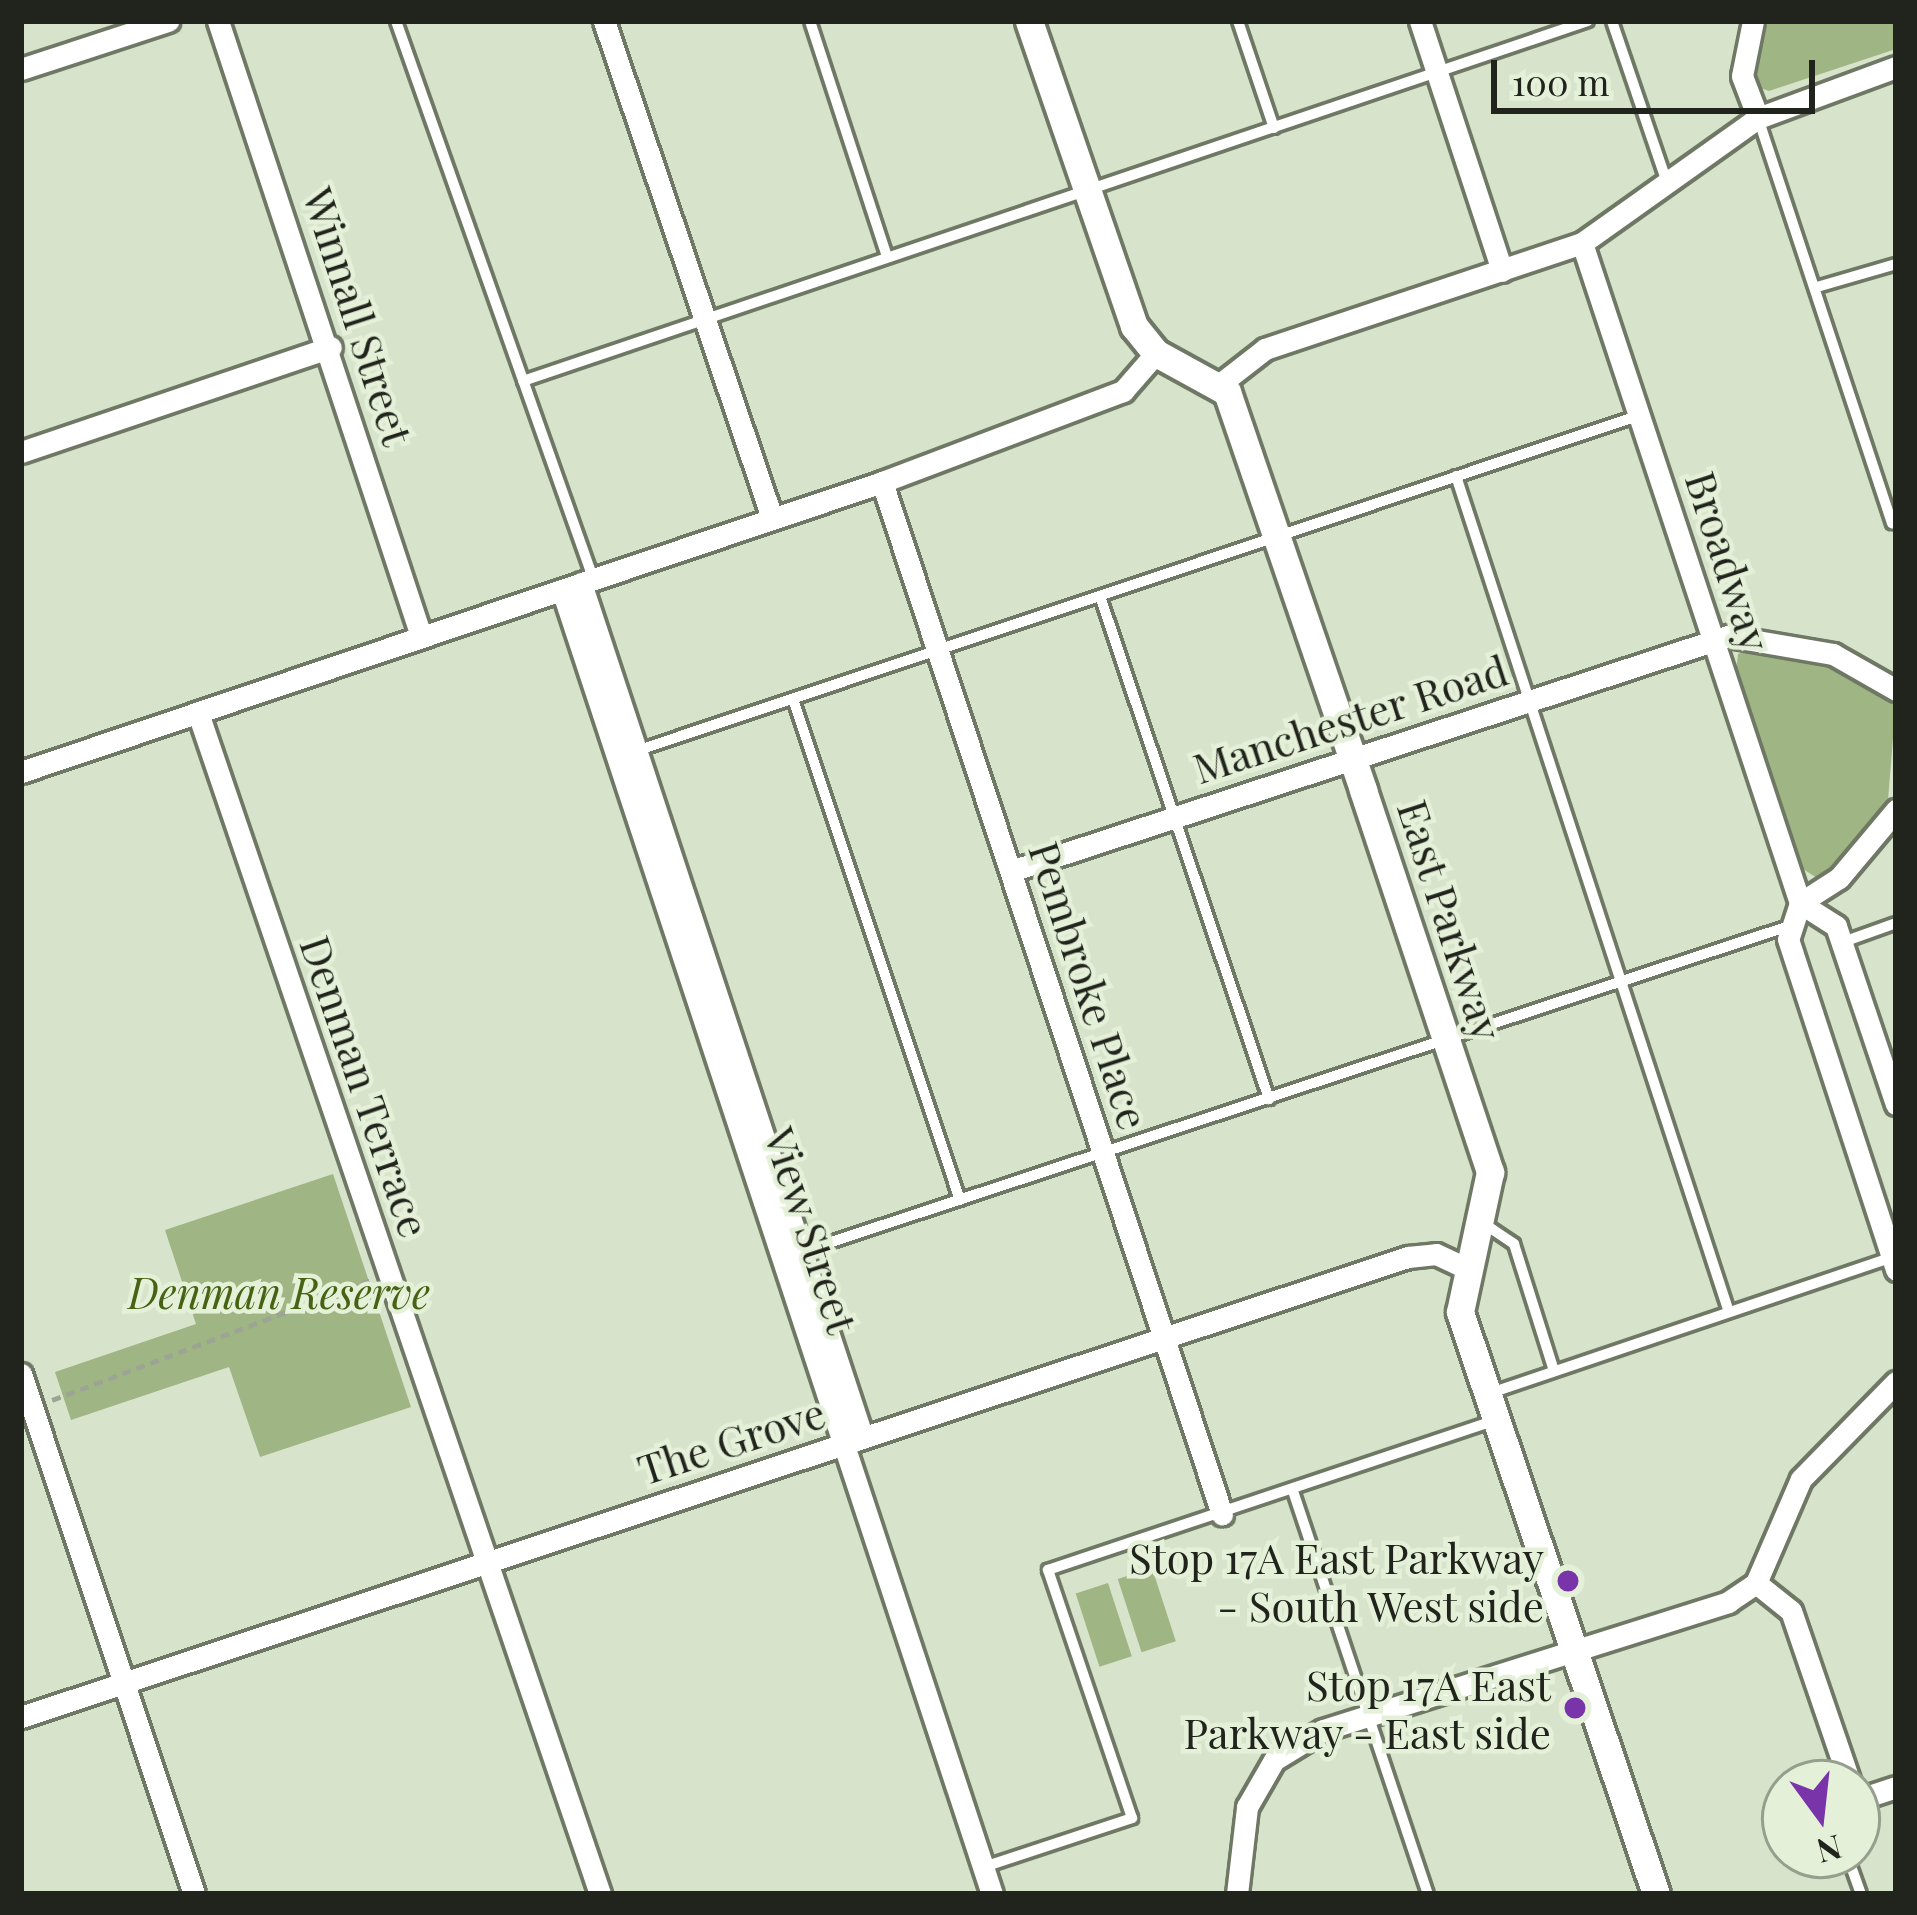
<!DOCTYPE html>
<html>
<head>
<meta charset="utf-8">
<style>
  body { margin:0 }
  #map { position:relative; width:1917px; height:1915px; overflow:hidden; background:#d8e3cc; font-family:"Playfair Display",serif }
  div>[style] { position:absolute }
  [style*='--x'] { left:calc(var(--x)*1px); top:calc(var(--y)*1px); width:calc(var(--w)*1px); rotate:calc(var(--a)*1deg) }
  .green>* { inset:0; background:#9fb584; transform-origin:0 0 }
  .path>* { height:4.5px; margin-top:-2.25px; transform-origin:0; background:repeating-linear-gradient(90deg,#9ca593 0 9px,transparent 0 15px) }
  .roads { filter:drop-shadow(3px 0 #6f7864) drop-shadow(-3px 0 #6f7864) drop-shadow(0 3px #6f7864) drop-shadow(0 -3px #6f7864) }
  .service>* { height:10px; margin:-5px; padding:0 5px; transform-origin:5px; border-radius:5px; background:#fff }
  .minor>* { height:21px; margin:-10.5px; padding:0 10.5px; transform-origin:10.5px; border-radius:10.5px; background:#fff }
  .tertiary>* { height:27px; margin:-13.5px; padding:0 13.5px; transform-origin:13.5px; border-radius:13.5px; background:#fff }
  .dots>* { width:33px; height:33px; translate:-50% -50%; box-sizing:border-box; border:6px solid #e5f0d9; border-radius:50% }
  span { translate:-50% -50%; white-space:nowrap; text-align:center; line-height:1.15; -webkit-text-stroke:9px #e5f0d9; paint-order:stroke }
  .street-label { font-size:42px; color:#20241c }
  .park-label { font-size:42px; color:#466213; font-style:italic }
  .poi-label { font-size:42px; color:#20241c }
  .right { translate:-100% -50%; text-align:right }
  .frame { position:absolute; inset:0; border:24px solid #20241c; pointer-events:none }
  .north { position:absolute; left:1761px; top:1759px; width:120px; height:120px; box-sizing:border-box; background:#e5f0d9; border:3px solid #969e8d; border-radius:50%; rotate:165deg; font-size:33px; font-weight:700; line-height:48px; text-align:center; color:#20241c }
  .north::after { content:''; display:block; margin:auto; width:42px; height:54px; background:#7834a8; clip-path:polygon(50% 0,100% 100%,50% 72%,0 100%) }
  .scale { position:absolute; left:1491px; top:60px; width:324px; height:54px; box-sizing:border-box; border:6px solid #20241c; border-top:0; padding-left:15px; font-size:36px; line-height:42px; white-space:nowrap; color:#20241c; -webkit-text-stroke:9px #e5f0d9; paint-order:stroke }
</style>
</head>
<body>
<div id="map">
  <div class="green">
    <div style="clip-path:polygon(1768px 21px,1896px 21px,1896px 49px,1769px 91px,1752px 85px)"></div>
    <div style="clip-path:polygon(1753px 648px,1819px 661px,1896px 701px,1888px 800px,1820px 880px,1800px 867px,1736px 672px,1738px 654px)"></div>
    <div style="clip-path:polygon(333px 1174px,411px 1407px,260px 1457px,229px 1367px,71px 1420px,55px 1372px,196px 1324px,165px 1230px)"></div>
    <div style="left:1152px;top:1568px;width:77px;height:36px;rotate:72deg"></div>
    <div style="left:1108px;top:1583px;width:77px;height:34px;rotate:72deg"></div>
  </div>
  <div class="path">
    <div style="--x:52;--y:1400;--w:342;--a:-20.6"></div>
  </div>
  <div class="roads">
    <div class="service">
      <div style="--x:396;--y:21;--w:591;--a:70.52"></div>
      <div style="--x:810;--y:21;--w:248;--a:71.9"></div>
      <div style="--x:1238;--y:21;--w:113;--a:71.4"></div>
      <div style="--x:1612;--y:21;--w:171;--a:71.2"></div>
      <div style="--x:1758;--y:118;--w:427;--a:71.7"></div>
      <div style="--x:1817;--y:287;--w:82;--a:-16.2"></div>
      <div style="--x:523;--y:381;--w:1124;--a:-18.68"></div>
      <div style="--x:1456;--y:476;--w:879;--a:71.92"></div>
      <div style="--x:1100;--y:596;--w:531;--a:71.43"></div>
      <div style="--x:793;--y:699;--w:528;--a:71.57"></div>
      <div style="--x:636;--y:751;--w:1059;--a:-18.5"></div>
      <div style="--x:1843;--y:942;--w:56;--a:-19.7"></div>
      <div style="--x:1486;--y:1225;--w:34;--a:34"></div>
      <div style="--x:1514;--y:1244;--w:133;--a:72.5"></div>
      <div style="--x:801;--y:1252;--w:1040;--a:-18.26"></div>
      <div style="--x:1491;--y:1393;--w:423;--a:-18.7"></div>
      <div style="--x:1293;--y:1491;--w:425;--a:71.5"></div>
      <div style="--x:1847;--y:1855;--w:41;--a:70.3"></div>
      <div style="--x:984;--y:1867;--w:156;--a:-18.3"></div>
      <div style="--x:1132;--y:1818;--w:262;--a:-108.7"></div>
      <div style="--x:1048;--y:1570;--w:469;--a:-18.5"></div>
    </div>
    <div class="minor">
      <div style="--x:218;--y:21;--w:648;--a:71.73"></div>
      <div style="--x:604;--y:21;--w:525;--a:71.32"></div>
      <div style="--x:1420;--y:21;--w:263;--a:71.8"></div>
      <div style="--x:1753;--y:21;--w:56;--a:101.3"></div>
      <div style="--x:1742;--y:76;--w:45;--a:69.1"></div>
      <div style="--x:21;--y:69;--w:155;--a:-18.1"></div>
      <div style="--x:1582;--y:243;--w:695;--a:71.72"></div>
      <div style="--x:1800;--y:903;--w:38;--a:108"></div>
      <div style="--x:1788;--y:939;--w:348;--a:71.9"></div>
      <div style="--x:1220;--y:384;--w:57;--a:-37.9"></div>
      <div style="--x:1265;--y:349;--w:334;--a:-18.5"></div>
      <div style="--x:1582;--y:243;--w:216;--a:-35.4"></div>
      <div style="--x:1758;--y:118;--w:147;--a:-20.3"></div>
      <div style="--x:21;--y:452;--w:327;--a:-18.7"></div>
      <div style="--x:882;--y:482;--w:1087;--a:71.77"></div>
      <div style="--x:581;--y:583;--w:900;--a:71.75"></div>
      <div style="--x:562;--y:590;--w:1373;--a:71.75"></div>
      <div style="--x:198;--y:713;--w:1248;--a:71.2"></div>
      <div style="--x:21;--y:772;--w:909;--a:-18.61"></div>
      <div style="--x:882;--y:482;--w:258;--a:-20.7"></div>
      <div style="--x:1123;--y:391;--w:50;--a:-49"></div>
      <div style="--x:1011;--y:871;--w:755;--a:-18.15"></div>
      <div style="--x:1728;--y:636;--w:107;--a:9.7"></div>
      <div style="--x:1833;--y:654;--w:73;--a:29.7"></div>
      <div style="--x:1800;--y:903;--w:43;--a:32.6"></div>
      <div style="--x:1836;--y:926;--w:188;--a:71.4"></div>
      <div style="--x:1800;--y:903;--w:46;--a:-32.7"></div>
      <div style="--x:1839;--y:878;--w:89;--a:-50"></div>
      <div style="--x:21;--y:1374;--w:548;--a:71.6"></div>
      <div style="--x:21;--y:1717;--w:1461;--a:-18.35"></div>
      <div style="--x:1408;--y:1257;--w:28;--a:-6"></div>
      <div style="--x:1436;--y:1254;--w:33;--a:25"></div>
      <div style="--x:1850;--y:1783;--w:182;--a:-108.9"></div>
      <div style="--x:1791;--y:1611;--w:45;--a:-141.3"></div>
      <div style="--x:1756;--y:1583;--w:113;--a:-66.6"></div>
      <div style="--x:1801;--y:1479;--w:136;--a:-45.6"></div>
      <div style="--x:1857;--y:1800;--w:41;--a:-18.4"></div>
      <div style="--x:1237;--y:1894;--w:88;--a:-83.4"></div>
      <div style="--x:1247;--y:1807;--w:54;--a:-60.1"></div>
      <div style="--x:1274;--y:1760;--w:57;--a:-31.5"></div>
      <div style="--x:1323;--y:1730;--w:425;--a:-17.5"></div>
      <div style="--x:1728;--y:1602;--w:34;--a:-34"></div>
    </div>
    <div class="tertiary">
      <div style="--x:1029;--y:21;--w:323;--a:71"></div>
      <div style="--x:1134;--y:326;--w:35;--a:51"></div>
      <div style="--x:1156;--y:353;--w:81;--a:28.8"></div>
      <div style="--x:1227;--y:392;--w:421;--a:71.1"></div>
      <div style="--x:1363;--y:790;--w:403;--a:71.6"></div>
      <div style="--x:1490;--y:1172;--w:143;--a:102.1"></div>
      <div style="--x:1460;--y:1312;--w:614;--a:71.39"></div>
    </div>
  </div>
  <div class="dots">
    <div style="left:1568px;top:1581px;background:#7834a8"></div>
    <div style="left:1575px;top:1708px;background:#7834a8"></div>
  </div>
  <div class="street-label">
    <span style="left:359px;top:316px;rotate:72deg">Winnall Street</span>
    <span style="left:1729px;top:561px;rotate:72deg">Broadway</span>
    <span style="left:1350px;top:718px;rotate:-18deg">Manchester Road</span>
    <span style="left:1451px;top:920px;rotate:72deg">East Parkway</span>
    <span style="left:1090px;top:985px;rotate:72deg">Pembroke Place</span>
    <span style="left:366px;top:1086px;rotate:71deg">Denman Terrace</span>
    <span style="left:812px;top:1230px;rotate:72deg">View Street</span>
    <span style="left:731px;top:1440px;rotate:-18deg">The Grove</span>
  </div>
  <div class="park-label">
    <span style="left:279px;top:1292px">Denman Reserve</span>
  </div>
  <div class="poi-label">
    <span class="right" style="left:1544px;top:1581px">Stop 17A East Parkway<br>- South West side</span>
    <span class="right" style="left:1551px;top:1708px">Stop 17A East<br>Parkway - East side</span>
  </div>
  <div class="frame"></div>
  <div class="north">N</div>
  <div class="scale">100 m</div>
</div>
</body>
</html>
